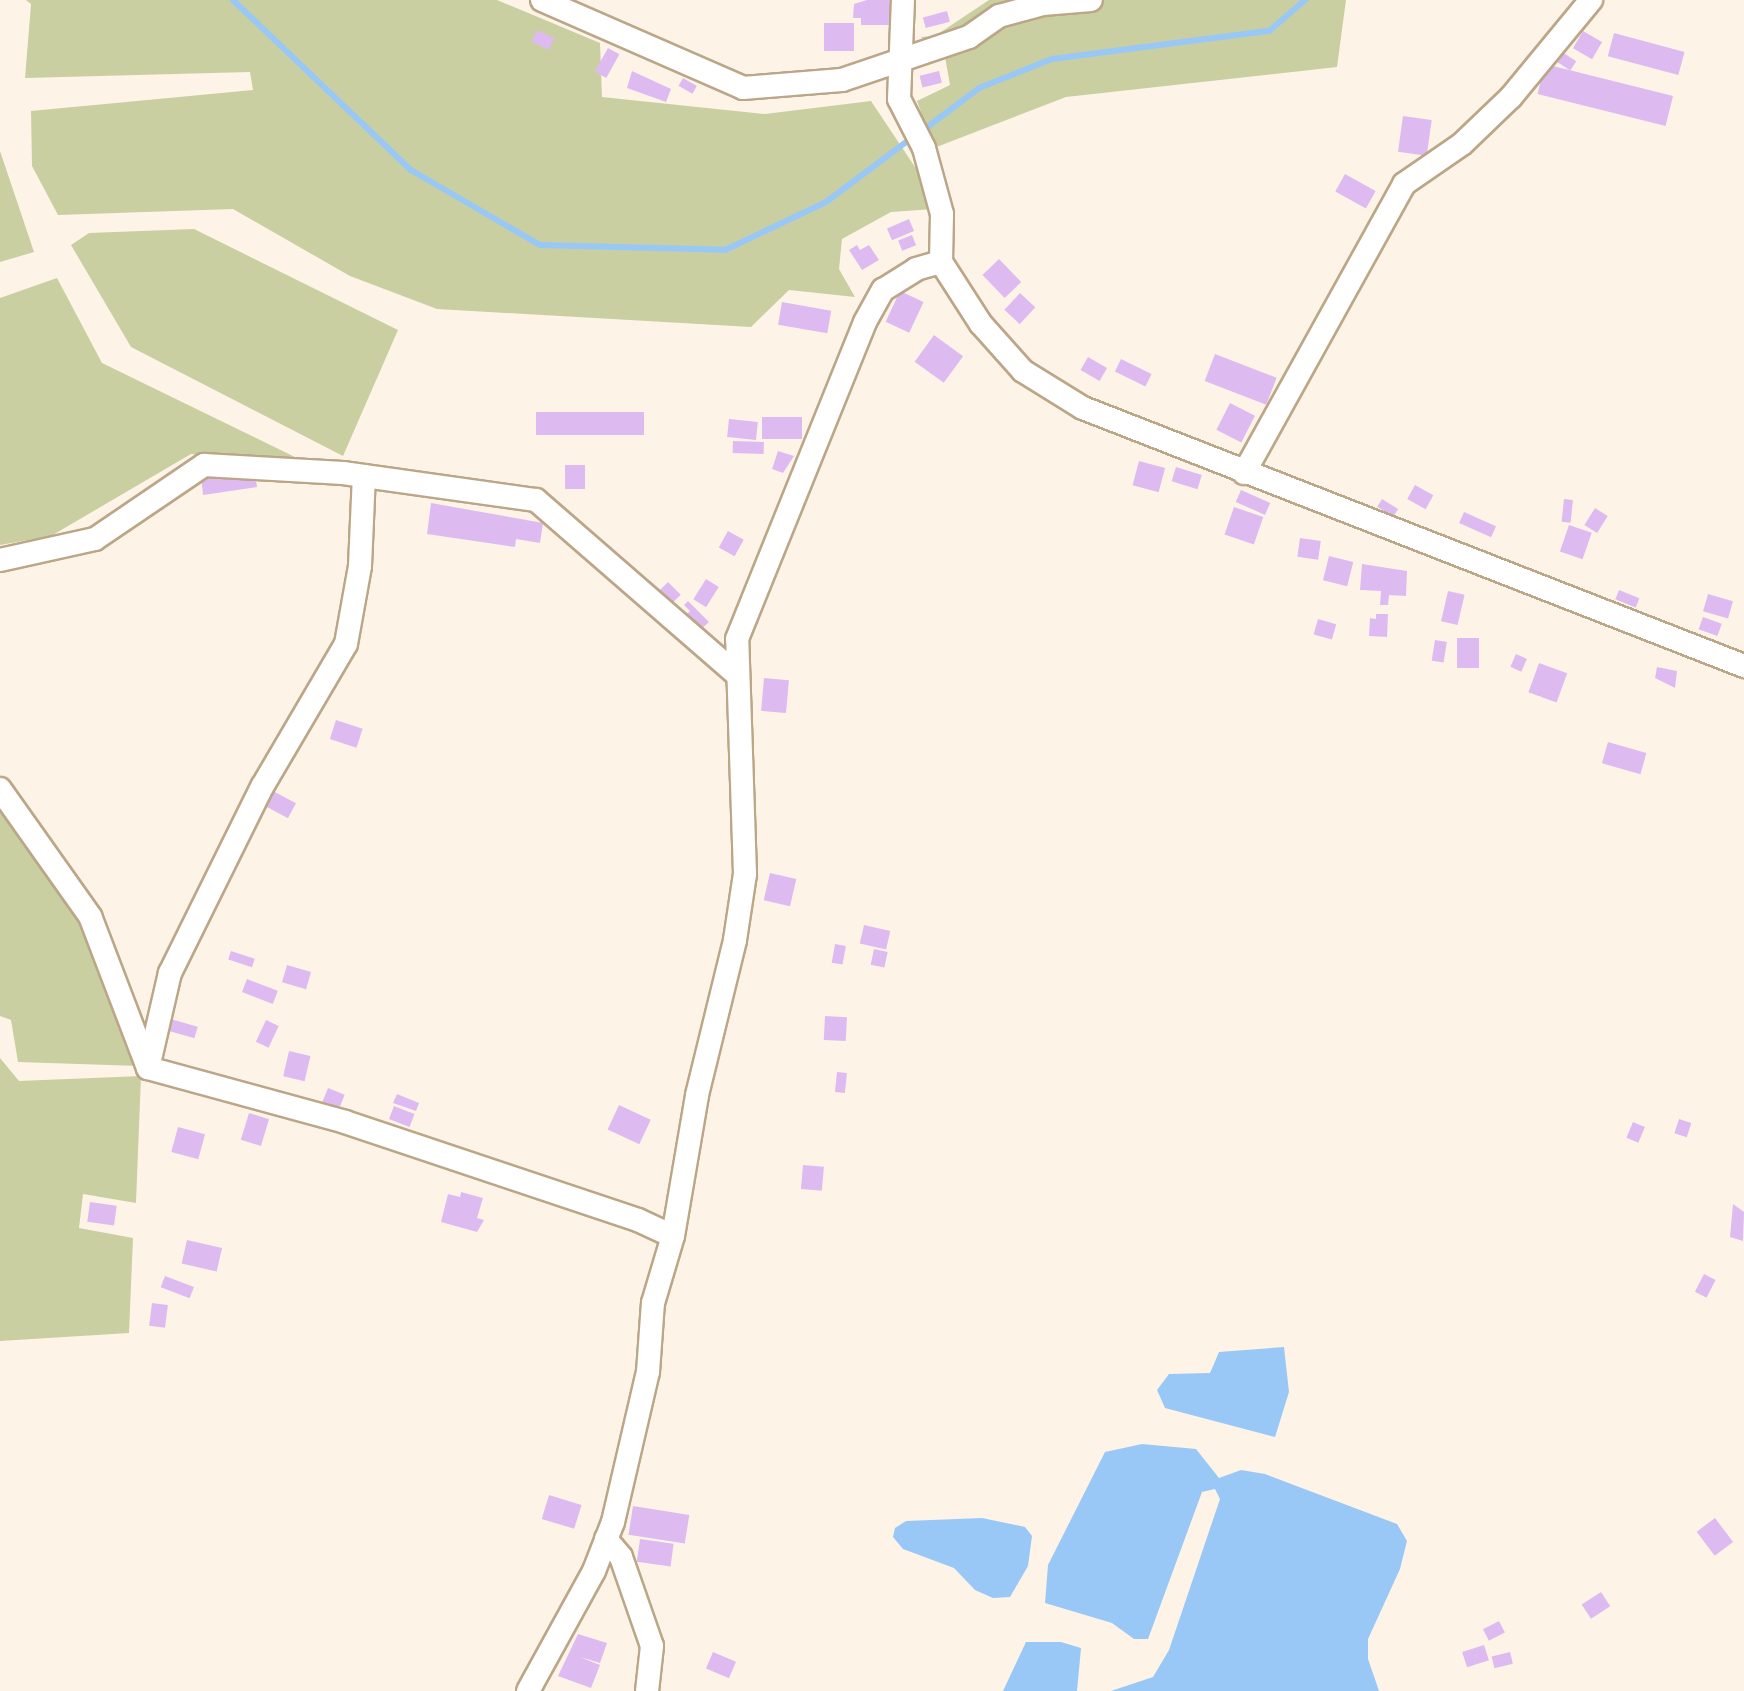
<!DOCTYPE html>
<html>
<head>
<meta charset="utf-8">
<style>
  body { margin:0 }
  #map { position:relative; width:1744px; height:1691px; overflow:hidden; background:#fdf4e7; font-family:Cabin,sans-serif }
  div>[style] { position:absolute }
  [style*='--x'] { left:calc(var(--x)*1px); top:calc(var(--y)*1px); width:calc(var(--w)*1px); rotate:calc(var(--a)*1deg) }
  .green>* { inset:0; background:#c9cfa1 }
  .water>* { inset:0; background:#99c8f6 }
  .stream>* { height:6px; margin:-3px; padding:0 3px; transform-origin:3px; border-radius:3px; background:#99c8f6 }
  .building>* { inset:0; background:#ddbbf0; transform-origin:0 0 }
  .roads { filter:drop-shadow(2px 0 #bca688) drop-shadow(-2px 0 #bca688) drop-shadow(0 2px #bca688) drop-shadow(0 -2px #bca688) }
  .minor>* { height:22px; margin:-11px; padding:0 11px; transform-origin:11px; border-radius:11px; background:#fff }
  span { translate:-50% -50%; white-space:nowrap; text-align:center; line-height:1.15; -webkit-text-stroke:7px #fdf4e7; paint-order:stroke }
</style>
</head>
<body>
<div id="map">
  <div class="green">
    <div style="clip-path:polygon(26px 0,497px 0,600px 43px,602px 97px,765px 114px,871px 101px,917px 170px,934px 209px,891px 212px,842px 239px,839px 269px,855px 297px,789px 290px,751px 327px,437px 309px,350px 276px,233px 209px,58px 215px,32px 166px,31px 111px,253px 90px,250px 72px,25px 78px,31px 4px)"></div>
    <div style="clip-path:polygon(989px 0,1346px 0,1337px 67px,1066px 97px,934px 148px,917px 101px,950px 85px,945px 57px,921px 37px,935px 36px)"></div>
    <div style="clip-path:polygon(0 151px,34px 252px,0 262px)"></div>
    <div style="clip-path:polygon(194px 229px,398px 330px,343px 456px,131px 347px,71px 245px,89px 233px)"></div>
    <div style="clip-path:polygon(57px 278px,102px 363px,297px 458px,191px 454px,51px 536px,0 545px,0 298px)"></div>
    <div style="clip-path:polygon(0 807px,87px 918px,139px 1066px,18px 1062px,11px 1020px,0 1016px)"></div>
    <div style="clip-path:polygon(0 1058px,19px 1081px,141px 1076px,136px 1203px,83px 1194px,79px 1228px,133px 1238px,129px 1333px,0 1341px)"></div>
  </div>
  <div class="water">
    <div style="clip-path:polygon(1284px 1347px,1289px 1392px,1275px 1437px,1165px 1408px,1157px 1390px,1169px 1374px,1210px 1373px,1219px 1352px)"></div>
    <div style="clip-path:polygon(1142px 1444px,1196px 1449px,1219px 1478px,1241px 1470px,1265px 1474px,1397px 1524px,1407px 1541px,1400px 1569px,1368px 1639px,1368px 1659px,1379px 1691px,1111px 1691px,1153px 1677px,1169px 1650px,1220px 1499px,1215px 1489px,1202px 1492px,1148px 1639px,1134px 1639px,1112px 1623px,1045px 1603px,1048px 1565px,1105px 1452px)"></div>
    <div style="clip-path:polygon(982px 1518px,1025px 1527px,1032px 1536px,1028px 1566px,1010px 1597px,993px 1598px,975px 1590px,954px 1568px,903px 1549px,893px 1537px,895px 1528px,906px 1521px)"></div>
    <div style="clip-path:polygon(1026px 1642px,1061px 1642px,1081px 1648px,1077px 1691px,1003px 1691px)"></div>
  </div>
  <div class="stream">
    <div style="--x:233;--y:0;--w:246;--a:43.7"></div>
    <div style="--x:411;--y:170;--w:149;--a:30.2"></div>
    <div style="--x:540;--y:245;--w:185;--a:1.5"></div>
    <div style="--x:725;--y:250;--w:112;--a:-25.4"></div>
    <div style="--x:826;--y:202;--w:109;--a:-36.8"></div>
    <div style="--x:922;--y:131;--w:71;--a:-37"></div>
    <div style="--x:979;--y:88;--w:79;--a:-21.7"></div>
    <div style="--x:1052;--y:59;--w:219;--a:-7.4"></div>
    <div style="--x:1269;--y:31;--w:48;--a:-40.7"></div>
  </div>
  <div class="building">
    <div style="clip-path:polygon(867px 0,890px 0,890px 25px,861px 25px,861px 18px,853px 18px,854px 4px)"></div>
    <div style="left:947px;top:11px;width:11px;height:25px;rotate:75deg"></div>
    <div style="left:824px;top:23px;width:30px;height:28px"></div>
    <div style="left:537px;top:30px;width:19px;height:13px;rotate:25deg"></div>
    <div style="left:1583px;top:31px;width:22px;height:20px;rotate:30deg"></div>
    <div style="left:1614px;top:33px;width:73px;height:24px;rotate:15deg"></div>
    <div style="left:608px;top:48px;width:13px;height:27px;rotate:29deg"></div>
    <div style="left:1562px;top:52px;width:17px;height:11px;rotate:33deg"></div>
    <div style="left:1545px;top:64px;width:132px;height:31px;rotate:14deg"></div>
    <div style="clip-path:polygon(632px 71px,671px 89px,666px 102px,627px 88px)"></div>
    <div style="left:939px;top:71px;width:12px;height:20px;rotate:76deg"></div>
    <div style="left:683px;top:78px;width:16px;height:9px;rotate:30deg"></div>
    <div style="left:1403px;top:116px;width:29px;height:36px;rotate:8deg"></div>
    <div style="left:1345px;top:174px;width:35px;height:20px;rotate:29deg"></div>
    <div style="left:909px;top:219px;width:13px;height:24px;rotate:67deg"></div>
    <div style="left:912px;top:235px;width:11px;height:15px;rotate:68deg"></div>
    <div style="clip-path:polygon(857px 245px,860px 250px,869px 245px,879px 260px,862px 270px,849px 250px)"></div>
    <div style="left:999px;top:259px;width:32px;height:23px;rotate:46deg"></div>
    <div style="left:900px;top:291px;width:26px;height:34px;rotate:25deg"></div>
    <div style="left:1020px;top:293px;width:21px;height:23px;rotate:43deg"></div>
    <div style="left:782px;top:302px;width:50px;height:23px;rotate:10deg"></div>
    <div style="left:934px;top:335px;width:36px;height:33px;rotate:36deg"></div>
    <div style="left:1215px;top:354px;width:66px;height:29px;rotate:21deg"></div>
    <div style="left:1088px;top:357px;width:22px;height:15px;rotate:30deg"></div>
    <div style="left:1121px;top:359px;width:34px;height:14px;rotate:26deg"></div>
    <div style="left:1230px;top:403px;width:28px;height:30px;rotate:27deg"></div>
    <div style="left:536px;top:412px;width:108px;height:23px"></div>
    <div style="left:762px;top:417px;width:40px;height:22px"></div>
    <div style="left:729px;top:419px;width:29px;height:18px;rotate:6deg"></div>
    <div style="left:733px;top:441px;width:31px;height:12px;rotate:2deg"></div>
    <div style="clip-path:polygon(778px 451px,794px 456px,783px 473px,772px 469px)"></div>
    <div style="left:1139px;top:461px;width:27px;height:25px;rotate:15deg"></div>
    <div style="left:565px;top:465px;width:20px;height:24px"></div>
    <div style="left:1176px;top:467px;width:27px;height:15px;rotate:17deg"></div>
    <div style="clip-path:polygon(255px 474px,257px 487px,203px 495px,201px 476px)"></div>
    <div style="left:1415px;top:485px;width:21px;height:16px;rotate:29deg"></div>
    <div style="left:1241px;top:490px;width:32px;height:13px;rotate:24deg"></div>
    <div style="left:1382px;top:499px;width:19px;height:9px;rotate:32deg"></div>
    <div style="left:1564px;top:499px;width:9px;height:23px;rotate:6deg"></div>
    <div style="clip-path:polygon(431px 503px,543px 523px,540px 543px,516px 539px,515px 547px,427px 534px)"></div>
    <div style="left:1234px;top:507px;width:31px;height:29px;rotate:19deg"></div>
    <div style="left:1595px;top:508px;width:15px;height:20px;rotate:32deg"></div>
    <div style="left:1464px;top:512px;width:35px;height:12px;rotate:24deg"></div>
    <div style="left:1569px;top:525px;width:24px;height:28px;rotate:19deg"></div>
    <div style="left:728px;top:531px;width:18px;height:19px;rotate:29deg"></div>
    <div style="left:1300px;top:538px;width:21px;height:19px;rotate:8deg"></div>
    <div style="left:1329px;top:556px;width:25px;height:25px;rotate:14deg"></div>
    <div style="clip-path:polygon(1362px 564px,1407px 571px,1406px 596px,1389px 595px,1388px 605px,1380px 605px,1381px 591px,1360px 590px)"></div>
    <div style="left:706px;top:579px;width:15px;height:24px;rotate:32deg"></div>
    <div style="left:668px;top:582px;width:18px;height:16px;rotate:45deg"></div>
    <div style="left:1619px;top:590px;width:22px;height:10px;rotate:22deg"></div>
    <div style="left:1448px;top:591px;width:17px;height:31px;rotate:13deg"></div>
    <div style="left:1708px;top:594px;width:26px;height:18px;rotate:16deg"></div>
    <div style="clip-path:polygon(688px 601px,709px 622px,694px 636px,679px 621px,690px 611px,684px 605px)"></div>
    <div style="clip-path:polygon(1376px 614px,1388px 614px,1387px 637px,1369px 636px,1370px 618px,1376px 619px)"></div>
    <div style="left:1703px;top:617px;width:20px;height:13px;rotate:20deg"></div>
    <div style="left:1318px;top:619px;width:19px;height:16px;rotate:16deg"></div>
    <div style="left:1457px;top:638px;width:22px;height:30px"></div>
    <div style="left:1435px;top:640px;width:12px;height:21px;rotate:9deg"></div>
    <div style="left:1516px;top:654px;width:12px;height:14px;rotate:24deg"></div>
    <div style="left:1539px;top:663px;width:30px;height:31px;rotate:20deg"></div>
    <div style="clip-path:polygon(1657px 667px,1677px 671px,1675px 688px,1655px 678px)"></div>
    <div style="left:764px;top:678px;width:25px;height:33px;rotate:5deg"></div>
    <div style="left:336px;top:720px;width:28px;height:20px;rotate:18deg"></div>
    <div style="left:1608px;top:742px;width:40px;height:22px;rotate:16deg"></div>
    <div style="left:273px;top:791px;width:26px;height:17px;rotate:28deg"></div>
    <div style="left:770px;top:873px;width:27px;height:28px;rotate:13deg"></div>
    <div style="left:864px;top:925px;width:27px;height:19px;rotate:13deg"></div>
    <div style="left:835px;top:944px;width:11px;height:19px;rotate:10deg"></div>
    <div style="left:874px;top:949px;width:14px;height:16px;rotate:12deg"></div>
    <div style="left:231px;top:951px;width:25px;height:9px;rotate:18deg"></div>
    <div style="left:287px;top:965px;width:25px;height:18px;rotate:16deg"></div>
    <div style="left:247px;top:979px;width:33px;height:14px;rotate:21deg"></div>
    <div style="left:825px;top:1016px;width:22px;height:24px;rotate:3deg"></div>
    <div style="left:167px;top:1018px;width:32px;height:12px;rotate:16deg"></div>
    <div style="left:266px;top:1020px;width:14px;height:24px;rotate:25deg"></div>
    <div style="left:289px;top:1051px;width:22px;height:26px;rotate:13deg"></div>
    <div style="left:837px;top:1072px;width:10px;height:20px;rotate:6deg"></div>
    <div style="left:328px;top:1088px;width:18px;height:19px;rotate:22deg"></div>
    <div style="clip-path:polygon(397px 1094px,419px 1103px,416px 1111px,393px 1103px)"></div>
    <div style="left:619px;top:1105px;width:35px;height:27px;rotate:25deg"></div>
    <div style="left:394px;top:1106px;width:22px;height:14px;rotate:21deg"></div>
    <div style="left:249px;top:1113px;width:21px;height:28px;rotate:17deg"></div>
    <div style="left:1679px;top:1119px;width:13px;height:15px;rotate:18deg"></div>
    <div style="left:1633px;top:1122px;width:13px;height:17px;rotate:23deg"></div>
    <div style="left:178px;top:1127px;width:28px;height:26px;rotate:15deg"></div>
    <div style="left:803px;top:1165px;width:21px;height:24px;rotate:5deg"></div>
    <div style="clip-path:polygon(461px 1192px,483px 1198px,477px 1218px,484px 1220px,477px 1232px,441px 1222px,448px 1194px,460px 1197px)"></div>
    <div style="left:90px;top:1202px;width:27px;height:20px;rotate:8deg"></div>
    <div style="clip-path:polygon(1733px 1204px,1744px 1212px,1743px 1241px,1730px 1237px)"></div>
    <div style="left:187px;top:1240px;width:36px;height:24px;rotate:13deg"></div>
    <div style="left:1704px;top:1274px;width:13px;height:20px;rotate:27deg"></div>
    <div style="left:165px;top:1276px;width:31px;height:12px;rotate:21deg"></div>
    <div style="left:152px;top:1303px;width:16px;height:23px;rotate:7deg"></div>
    <div style="left:549px;top:1495px;width:34px;height:25px;rotate:17deg"></div>
    <div style="left:633px;top:1506px;width:57px;height:29px;rotate:9deg"></div>
    <div style="left:1715px;top:1518px;width:30px;height:23px;rotate:53deg"></div>
    <div style="left:640px;top:1539px;width:34px;height:23px;rotate:8deg"></div>
    <div style="left:1601px;top:1592px;width:17px;height:23px;rotate:57deg"></div>
    <div style="left:1499px;top:1621px;width:13px;height:18px;rotate:63deg"></div>
    <div style="clip-path:polygon(578px 1634px,607px 1643px,600px 1663px,580px 1657px,600px 1665px,591px 1688px,558px 1676px)"></div>
    <div style="left:1484px;top:1645px;width:16px;height:23px;rotate:72deg"></div>
    <div style="left:713px;top:1652px;width:25px;height:18px;rotate:23deg"></div>
    <div style="left:1510px;top:1652px;width:12px;height:19px;rotate:76deg"></div>
  </div>
  <div class="roads">
    <div class="minor">
      <div style="--x:542;--y:0;--w:219;--a:23.6"></div>
      <div style="--x:743;--y:88;--w:99;--a:-4.6"></div>
      <div style="--x:842;--y:80;--w:134;--a:-18.7"></div>
      <div style="--x:969;--y:37;--w:37;--a:-35"></div>
      <div style="--x:999;--y:16;--w:46;--a:-15.3"></div>
      <div style="--x:1043;--y:4;--w:48;--a:-4.8"></div>
      <div style="--x:941;--y:262;--w:74;--a:57.2"></div>
      <div style="--x:981;--y:324;--w:63;--a:48.2"></div>
      <div style="--x:1023;--y:371;--w:70;--a:31.7"></div>
      <div style="--x:1083;--y:408;--w:710;--a:21.32"></div>
      <div style="--x:1244;--y:473;--w:330;--a:-61"></div>
      <div style="--x:1404;--y:184;--w:70;--a:-34.6"></div>
      <div style="--x:1462;--y:144;--w:68;--a:-43.8"></div>
      <div style="--x:1511;--y:97;--w:126;--a:-50.5"></div>
      <div style="--x:0;--y:560;--w:97;--a:-12.5"></div>
      <div style="--x:95;--y:539;--w:132;--a:-34.2"></div>
      <div style="--x:204;--y:465;--w:139;--a:3.3"></div>
      <div style="--x:343;--y:473;--w:195;--a:8"></div>
      <div style="--x:536;--y:500;--w:265;--a:41"></div>
      <div style="--x:0;--y:789;--w:156;--a:54.7"></div>
      <div style="--x:90;--y:916;--w:163;--a:69.1"></div>
      <div style="--x:148;--y:1068;--w:98;--a:-77"></div>
      <div style="--x:170;--y:973;--w:208;--a:-63.7"></div>
      <div style="--x:262;--y:787;--w:166;--a:-59.6"></div>
      <div style="--x:346;--y:644;--w:79;--a:-79.8"></div>
      <div style="--x:360;--y:566;--w:90;--a:-87.5"></div>
      <div style="--x:148;--y:1068;--w:204;--a:15.3"></div>
      <div style="--x:345;--y:1122;--w:309;--a:18.5"></div>
      <div style="--x:638;--y:1220;--w:38;--a:25"></div>
      <div style="--x:606;--y:1539;--w:23;--a:50"></div>
      <div style="--x:621;--y:1557;--w:94;--a:70.8"></div>
      <div style="--x:652;--y:1646;--w:45;--a:96.3"></div>
      <div style="--x:528;--y:1691;--w:137;--a:-61.2"></div>
      <div style="--x:594;--y:1571;--w:53;--a:-68.8"></div>
      <div style="--x:613;--y:1522;--w:154;--a:-76.9"></div>
      <div style="--x:648;--y:1372;--w:69;--a:-85.9"></div>
      <div style="--x:653;--y:1303;--w:70;--a:-73.4"></div>
      <div style="--x:673;--y:1236;--w:143;--a:-80.3"></div>
      <div style="--x:697;--y:1095;--w:160;--a:-76.2"></div>
      <div style="--x:735;--y:940;--w:67;--a:-81.4"></div>
      <div style="--x:745;--y:874;--w:235;--a:-91.9"></div>
      <div style="--x:737;--y:639;--w:342;--a:-68"></div>
      <div style="--x:865;--y:322;--w:37;--a:-61"></div>
      <div style="--x:883;--y:290;--w:39;--a:-32"></div>
      <div style="--x:916;--y:269;--w:26;--a:-16"></div>
      <div style="--x:941;--y:262;--w:48;--a:-88.8"></div>
      <div style="--x:942;--y:214;--w:68;--a:-105.3"></div>
      <div style="--x:924;--y:148;--w:55;--a:-117"></div>
      <div style="--x:899;--y:99;--w:99;--a:-87.7"></div>
    </div>
  </div>
</div>
</body>
</html>
